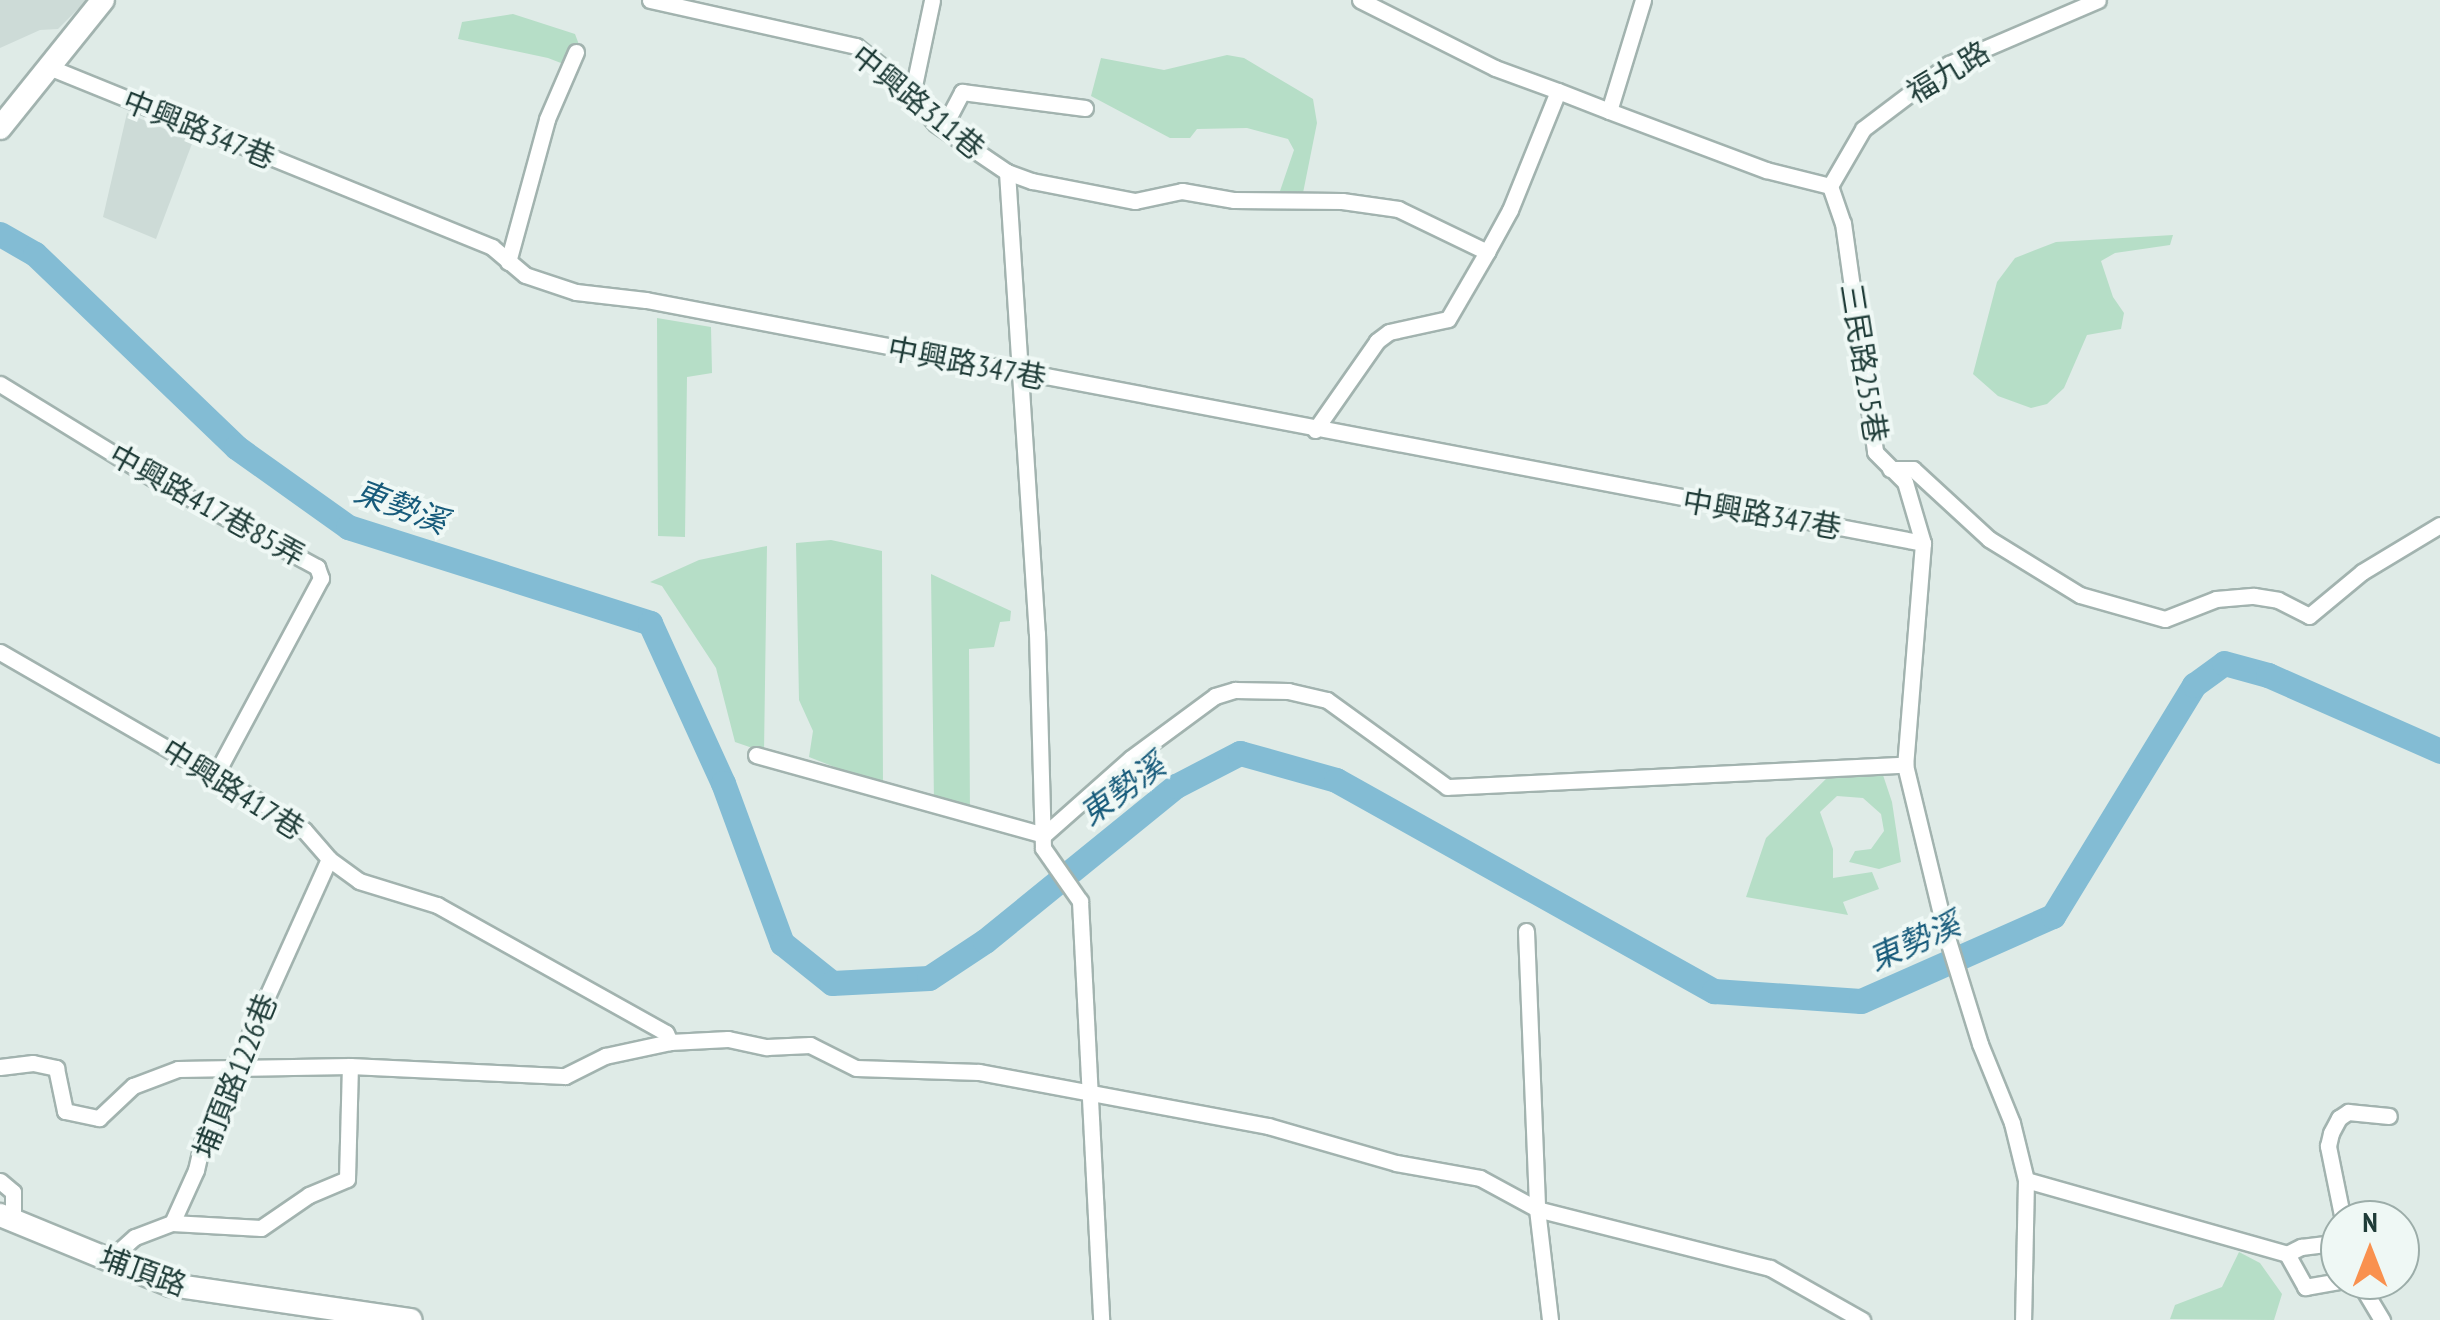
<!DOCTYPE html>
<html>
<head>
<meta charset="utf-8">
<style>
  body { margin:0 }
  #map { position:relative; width:2440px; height:1320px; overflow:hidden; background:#dfebe7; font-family:"PT Sans Narrow","Noto Sans TC",sans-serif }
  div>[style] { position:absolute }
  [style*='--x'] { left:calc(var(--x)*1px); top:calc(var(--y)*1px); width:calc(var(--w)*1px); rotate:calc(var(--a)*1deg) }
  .built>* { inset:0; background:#cddbd7 }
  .green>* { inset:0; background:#b6dec7 }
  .river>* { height:25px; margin:-12.5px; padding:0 12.5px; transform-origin:12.5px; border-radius:12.5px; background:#83bcd4 }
  .roads { filter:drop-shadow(2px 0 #a2b3af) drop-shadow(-2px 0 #a2b3af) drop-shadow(0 2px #a2b3af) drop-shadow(0 -2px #a2b3af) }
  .street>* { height:15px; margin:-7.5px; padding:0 7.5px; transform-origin:7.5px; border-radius:7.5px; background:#fff }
  .secondary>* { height:22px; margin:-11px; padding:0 11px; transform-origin:11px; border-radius:11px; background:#fff }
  span { translate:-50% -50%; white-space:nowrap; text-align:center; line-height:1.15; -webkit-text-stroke:8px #eff8f5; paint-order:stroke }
  .street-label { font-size:30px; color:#1f3c38 }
  .water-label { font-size:32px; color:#175b7b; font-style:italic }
  .north { position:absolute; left:2320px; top:1200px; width:100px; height:100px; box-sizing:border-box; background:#eff8f5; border:2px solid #9cada9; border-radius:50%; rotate:0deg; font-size:28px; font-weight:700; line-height:40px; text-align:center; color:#1f3c38 }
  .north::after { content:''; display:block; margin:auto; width:35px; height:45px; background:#f9914f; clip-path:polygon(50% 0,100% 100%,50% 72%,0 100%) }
</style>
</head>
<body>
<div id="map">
  <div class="built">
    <div style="clip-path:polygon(0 0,85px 0,86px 1px,58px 29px,40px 30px,0 48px)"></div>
    <div style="clip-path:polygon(127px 113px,193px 141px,156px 239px,103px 217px)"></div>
  </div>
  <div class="green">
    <div style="clip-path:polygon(513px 14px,575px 34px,584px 58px,579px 70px,548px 58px,458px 39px,462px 22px)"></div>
    <div style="clip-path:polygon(1227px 55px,1244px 58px,1313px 99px,1317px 123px,1303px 193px,1280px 191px,1294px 150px,1288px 139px,1247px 128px,1197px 129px,1190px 138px,1170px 138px,1091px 96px,1101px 58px,1164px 70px)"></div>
    <div style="clip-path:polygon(2173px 235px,2170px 245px,2115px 253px,2101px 261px,2113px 297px,2124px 313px,2121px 329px,2087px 335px,2064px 388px,2047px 404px,2031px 408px,1998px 396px,1973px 374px,1997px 282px,2015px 258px,2056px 242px)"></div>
    <div style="clip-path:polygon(657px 318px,711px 327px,712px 373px,687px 377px,685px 537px,658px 536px)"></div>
    <div style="clip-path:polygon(831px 540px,882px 551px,883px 786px,809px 757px,813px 731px,799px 700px,796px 543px)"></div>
    <div style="clip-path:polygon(767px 546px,764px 752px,735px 742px,716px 668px,662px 586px,650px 582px,699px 560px)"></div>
    <div style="clip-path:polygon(931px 574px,1011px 611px,1010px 621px,1000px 622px,994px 647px,969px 649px,970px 816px,934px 803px)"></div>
    <div style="clip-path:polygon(1882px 772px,1892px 802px,1901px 862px,1879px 869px,1849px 862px,1855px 851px,1871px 849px,1884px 831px,1881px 814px,1863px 798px,1837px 796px,1820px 812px,1833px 849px,1833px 878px,1872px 872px,1879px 889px,1843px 902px,1848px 915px,1746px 897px,1766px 838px,1832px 773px)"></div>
    <div style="clip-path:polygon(2239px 1252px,2260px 1263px,2282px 1294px,2274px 1320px,2170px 1319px,2175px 1305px,2222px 1287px)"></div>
  </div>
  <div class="river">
    <div style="--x:0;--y:234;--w:40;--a:29.7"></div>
    <div style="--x:35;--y:254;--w:279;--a:43.8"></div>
    <div style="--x:236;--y:447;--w:138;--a:35.5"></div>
    <div style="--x:348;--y:527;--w:317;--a:17.6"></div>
    <div style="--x:650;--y:623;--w:176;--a:65.5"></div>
    <div style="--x:723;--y:783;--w:171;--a:69.8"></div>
    <div style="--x:782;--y:943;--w:64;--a:38.7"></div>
    <div style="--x:832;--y:983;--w:97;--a:-3"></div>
    <div style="--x:929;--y:978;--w:67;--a:-33.5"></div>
    <div style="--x:985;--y:941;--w:246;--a:-39.1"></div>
    <div style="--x:1176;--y:786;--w:72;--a:-27.3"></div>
    <div style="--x:1240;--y:753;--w:100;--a:15.7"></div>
    <div style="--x:1336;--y:780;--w:433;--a:29.2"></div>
    <div style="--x:1714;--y:991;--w:147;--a:3.9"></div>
    <div style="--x:1861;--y:1001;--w:210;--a:-23.9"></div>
    <div style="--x:2053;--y:916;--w:271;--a:-58.6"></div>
    <div style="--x:2194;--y:685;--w:37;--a:-36"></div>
    <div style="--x:2224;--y:663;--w:46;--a:15.3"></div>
    <div style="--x:2268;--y:675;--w:188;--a:23.8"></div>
  </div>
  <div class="roads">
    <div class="street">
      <div style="--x:650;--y:0;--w:211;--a:12.6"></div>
      <div style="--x:856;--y:46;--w:50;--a:38.5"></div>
      <div style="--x:895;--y:77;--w:62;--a:48.9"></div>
      <div style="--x:936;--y:124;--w:86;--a:34.1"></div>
      <div style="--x:1007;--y:172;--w:27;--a:20"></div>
      <div style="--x:1032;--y:181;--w:105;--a:11"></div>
      <div style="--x:1135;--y:201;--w:48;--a:-12"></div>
      <div style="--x:1182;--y:191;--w:53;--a:9.8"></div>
      <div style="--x:1234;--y:200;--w:108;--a:0.5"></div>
      <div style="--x:1342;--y:201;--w:57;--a:8.1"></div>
      <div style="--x:1398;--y:209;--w:99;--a:25.8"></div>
      <div style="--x:1487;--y:252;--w:48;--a:-61.3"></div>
      <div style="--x:1510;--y:210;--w:128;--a:-68"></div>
      <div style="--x:1558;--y:91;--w:55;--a:21.4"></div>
      <div style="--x:1360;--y:0;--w:151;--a:26.7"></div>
      <div style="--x:1495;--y:68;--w:67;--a:20.1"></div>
      <div style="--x:1643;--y:0;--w:116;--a:107"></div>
      <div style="--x:1609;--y:111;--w:168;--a:20.6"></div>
      <div style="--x:1766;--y:170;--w:66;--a:14"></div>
      <div style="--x:1830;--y:186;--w:39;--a:71"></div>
      <div style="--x:1843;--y:223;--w:231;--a:82"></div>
      <div style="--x:1875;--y:452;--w:42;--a:45"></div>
      <div style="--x:1905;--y:482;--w:64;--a:73.6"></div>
      <div style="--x:1923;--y:543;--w:223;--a:94.6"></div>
      <div style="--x:1905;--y:765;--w:174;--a:76.4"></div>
      <div style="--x:1946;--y:934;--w:115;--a:72.8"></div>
      <div style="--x:1980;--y:1044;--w:85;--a:67.9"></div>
      <div style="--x:2012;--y:1123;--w:59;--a:76.2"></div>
      <div style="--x:2026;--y:1180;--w:140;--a:91.2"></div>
      <div style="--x:49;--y:67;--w:478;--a:22.1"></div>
      <div style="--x:492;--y:247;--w:43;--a:40.3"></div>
      <div style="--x:525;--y:275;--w:54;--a:18.4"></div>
      <div style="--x:576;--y:292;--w:70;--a:6.5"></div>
      <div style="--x:646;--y:300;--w:1300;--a:10.77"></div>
      <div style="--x:911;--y:100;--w:102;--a:-78.1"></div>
      <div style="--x:943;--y:128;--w:41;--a:-62.2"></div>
      <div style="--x:962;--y:92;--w:124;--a:7.4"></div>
      <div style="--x:1007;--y:172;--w:462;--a:86.3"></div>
      <div style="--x:1037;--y:633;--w:215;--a:88.4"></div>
      <div style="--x:1043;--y:848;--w:65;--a:55.1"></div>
      <div style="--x:1080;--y:901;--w:420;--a:87.1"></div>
      <div style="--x:1830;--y:186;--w:66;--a:-59.9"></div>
      <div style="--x:1863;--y:129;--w:108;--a:-37.1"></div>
      <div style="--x:1949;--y:64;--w:162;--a:-23.2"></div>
      <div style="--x:508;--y:262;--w:148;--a:-74.7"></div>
      <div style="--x:547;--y:119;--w:73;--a:-66.6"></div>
      <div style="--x:0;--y:384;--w:180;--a:31.6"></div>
      <div style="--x:153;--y:478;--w:187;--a:28.5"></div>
      <div style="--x:317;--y:567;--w:12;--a:70"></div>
      <div style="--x:321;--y:578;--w:222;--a:118.2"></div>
      <div style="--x:1315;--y:430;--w:108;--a:-55.1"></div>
      <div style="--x:1377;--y:341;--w:15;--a:-37"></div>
      <div style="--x:1389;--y:332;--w:60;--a:-12.4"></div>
      <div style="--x:1448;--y:319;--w:78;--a:-59.8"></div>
      <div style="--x:1890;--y:469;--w:23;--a:0"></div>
      <div style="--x:1913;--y:469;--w:103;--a:42.6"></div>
      <div style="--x:1989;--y:539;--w:107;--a:31.6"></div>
      <div style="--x:2080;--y:595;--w:88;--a:15.8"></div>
      <div style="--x:2165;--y:619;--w:55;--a:-21.4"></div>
      <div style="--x:2216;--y:599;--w:38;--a:-5"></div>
      <div style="--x:2254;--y:596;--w:24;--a:9"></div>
      <div style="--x:2278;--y:600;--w:35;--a:27"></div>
      <div style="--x:2309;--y:616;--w:69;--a:-39.7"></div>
      <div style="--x:2362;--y:572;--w:91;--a:-31.1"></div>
      <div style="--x:0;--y:652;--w:310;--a:30"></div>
      <div style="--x:269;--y:807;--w:42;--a:33.3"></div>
      <div style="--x:304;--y:830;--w:38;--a:49"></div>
      <div style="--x:329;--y:859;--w:37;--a:36"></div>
      <div style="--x:359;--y:881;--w:82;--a:17.1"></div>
      <div style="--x:437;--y:905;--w:262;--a:29.2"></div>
      <div style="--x:666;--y:1033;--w:10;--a:66"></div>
      <div style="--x:756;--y:755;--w:299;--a:15.5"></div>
      <div style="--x:1044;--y:835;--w:116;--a:-41.5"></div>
      <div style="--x:1131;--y:758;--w:104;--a:-36.4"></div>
      <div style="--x:1215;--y:696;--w:21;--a:-17"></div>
      <div style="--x:1235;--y:690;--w:53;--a:1.1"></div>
      <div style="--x:1288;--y:691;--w:40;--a:13"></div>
      <div style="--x:1327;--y:700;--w:148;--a:35.9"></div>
      <div style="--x:1447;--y:787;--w:459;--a:-2.8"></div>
      <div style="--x:1526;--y:931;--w:278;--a:87.7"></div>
      <div style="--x:1537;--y:1209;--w:112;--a:83.3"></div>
      <div style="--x:0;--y:1067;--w:33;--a:-7"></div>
      <div style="--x:33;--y:1063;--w:24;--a:12"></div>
      <div style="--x:56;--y:1068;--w:44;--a:78.2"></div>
      <div style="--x:65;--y:1111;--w:35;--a:12"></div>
      <div style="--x:99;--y:1118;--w:47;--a:-43.3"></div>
      <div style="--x:133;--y:1086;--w:48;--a:-20.7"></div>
      <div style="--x:178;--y:1069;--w:172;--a:-1"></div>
      <div style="--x:350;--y:1066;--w:215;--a:2.7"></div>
      <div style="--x:565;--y:1076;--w:45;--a:-26.6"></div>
      <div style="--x:605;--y:1056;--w:66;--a:-12.2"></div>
      <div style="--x:670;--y:1042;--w:58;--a:-3"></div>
      <div style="--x:728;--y:1039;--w:40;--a:12"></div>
      <div style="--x:767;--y:1047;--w:43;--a:-2.7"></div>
      <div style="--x:810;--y:1045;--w:51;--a:26.6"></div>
      <div style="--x:856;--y:1068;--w:123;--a:1.9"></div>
      <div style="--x:979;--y:1072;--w:294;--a:10.6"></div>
      <div style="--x:1268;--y:1126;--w:133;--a:16.1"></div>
      <div style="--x:1396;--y:1163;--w:85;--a:10.1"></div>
      <div style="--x:1480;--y:1178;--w:65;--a:28.5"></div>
      <div style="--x:1537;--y:1209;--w:240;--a:14.2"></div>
      <div style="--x:1770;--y:1268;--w:106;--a:29.5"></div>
      <div style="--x:2026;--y:1180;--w:271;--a:15.8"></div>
      <div style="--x:2287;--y:1254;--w:16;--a:-27"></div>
      <div style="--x:2301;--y:1247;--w:39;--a:-7"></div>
      <div style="--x:0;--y:1181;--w:17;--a:40"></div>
      <div style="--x:13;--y:1192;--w:28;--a:90"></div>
      <div style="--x:2343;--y:1220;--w:76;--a:-101.5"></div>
      <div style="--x:2328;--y:1146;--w:13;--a:-77"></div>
      <div style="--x:2331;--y:1133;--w:17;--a:-62"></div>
      <div style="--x:2339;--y:1118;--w:11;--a:-34"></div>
      <div style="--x:2348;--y:1112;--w:41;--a:5.6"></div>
      <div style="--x:172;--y:1223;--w:89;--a:3.2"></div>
      <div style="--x:261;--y:1228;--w:58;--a:-34.5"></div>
      <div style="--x:309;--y:1195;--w:41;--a:-22.8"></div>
      <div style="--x:347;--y:1179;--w:113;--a:-88.5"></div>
      <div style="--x:2287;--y:1254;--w:38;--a:61"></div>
      <div style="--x:2305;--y:1287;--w:40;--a:-10"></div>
      <div style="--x:108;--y:1261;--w:36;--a:-42"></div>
      <div style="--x:135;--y:1237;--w:40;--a:-21"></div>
      <div style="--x:172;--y:1223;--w:58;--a:-65.6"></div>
      <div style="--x:196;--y:1170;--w:35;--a:-77"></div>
      <div style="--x:204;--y:1136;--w:32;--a:-58"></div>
      <div style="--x:221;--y:1109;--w:46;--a:-71.2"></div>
      <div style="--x:236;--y:1065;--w:226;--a:-65.7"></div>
      <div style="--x:2358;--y:1280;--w:47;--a:59"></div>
    </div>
    <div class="secondary">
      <div style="--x:0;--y:128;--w:164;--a:-51.2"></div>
      <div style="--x:0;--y:1215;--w:185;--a:22.3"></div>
      <div style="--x:171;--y:1285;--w:242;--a:8.3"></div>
    </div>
  </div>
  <div class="street-label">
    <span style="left:1948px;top:72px;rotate:-31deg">福九路</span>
    <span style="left:918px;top:102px;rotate:39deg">中興路311巷</span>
    <span style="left:199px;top:129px;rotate:22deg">中興路347巷</span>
    <span style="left:967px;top:363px;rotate:11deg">中興路347巷</span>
    <span style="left:1864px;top:363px;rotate:81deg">三民路255巷</span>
    <span style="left:207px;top:505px;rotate:29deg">中興路417巷85弄</span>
    <span style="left:1762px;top:514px;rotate:10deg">中興路347巷</span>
    <span style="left:233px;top:789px;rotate:32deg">中興路417巷</span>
    <span style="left:235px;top:1076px;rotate:-68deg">埔頂路1226巷</span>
    <span style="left:143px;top:1271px;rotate:20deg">埔頂路</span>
  </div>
  <div class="water-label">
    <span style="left:401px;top:506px;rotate:21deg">東勢溪</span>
    <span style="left:1122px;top:789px;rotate:-36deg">東勢溪</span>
    <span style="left:1914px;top:941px;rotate:-24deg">東勢溪</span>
  </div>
  <div class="north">N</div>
</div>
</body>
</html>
